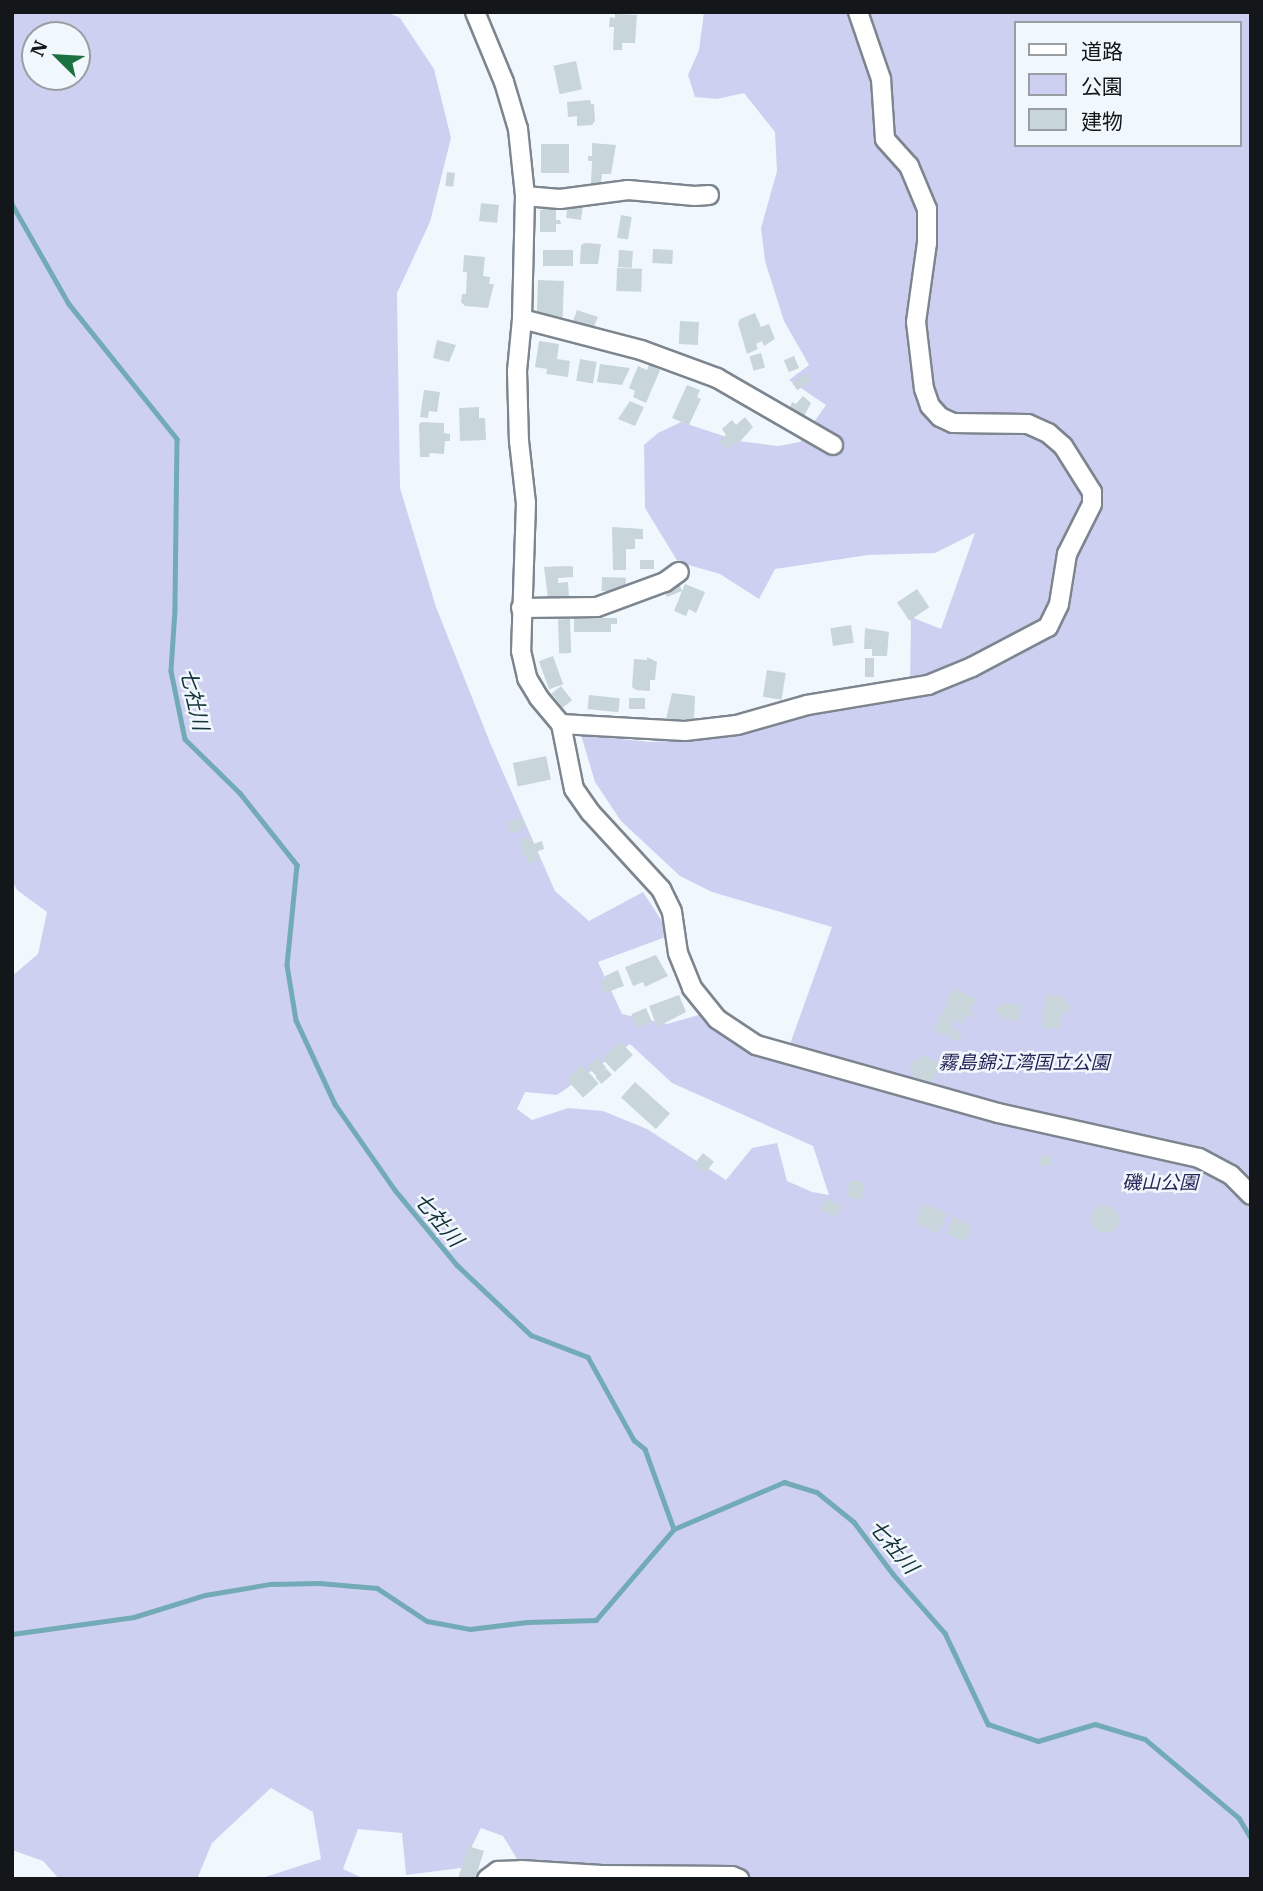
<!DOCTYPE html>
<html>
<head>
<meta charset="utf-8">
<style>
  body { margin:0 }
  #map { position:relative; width:1263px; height:1891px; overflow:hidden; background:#f1f8fd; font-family:"IBM Plex Serif","Noto Sans JP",serif }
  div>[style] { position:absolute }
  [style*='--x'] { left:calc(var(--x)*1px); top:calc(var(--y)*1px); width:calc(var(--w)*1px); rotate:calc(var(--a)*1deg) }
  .green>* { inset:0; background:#ced0f2 }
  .stream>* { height:4.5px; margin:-2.25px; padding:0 2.25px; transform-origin:2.25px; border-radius:2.25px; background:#72abb5 }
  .building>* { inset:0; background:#c8d5db; transform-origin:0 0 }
  .round { border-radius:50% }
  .roads { filter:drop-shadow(2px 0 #7d868f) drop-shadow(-2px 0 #7d868f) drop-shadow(0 2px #7d868f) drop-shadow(0 -2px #7d868f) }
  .minor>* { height:18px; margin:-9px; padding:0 9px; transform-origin:9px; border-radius:9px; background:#fff }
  span { translate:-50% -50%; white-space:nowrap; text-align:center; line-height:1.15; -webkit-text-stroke:5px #f1f8fd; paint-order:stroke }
  .park-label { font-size:19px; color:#282458; font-style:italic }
  .water-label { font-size:21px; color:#133136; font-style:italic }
  .frame { position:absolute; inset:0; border:14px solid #14171a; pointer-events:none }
  .legend { position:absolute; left:1014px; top:21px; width:228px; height:126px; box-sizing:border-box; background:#f1f8fd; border:2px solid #999ea2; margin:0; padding:9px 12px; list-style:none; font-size:21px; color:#14171a }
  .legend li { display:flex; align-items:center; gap:14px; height:35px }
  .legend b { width:35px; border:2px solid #999ea2 }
  .north { position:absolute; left:21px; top:21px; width:70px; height:70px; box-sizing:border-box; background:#f1f8fd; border:2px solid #999ea2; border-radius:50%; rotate:294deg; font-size:19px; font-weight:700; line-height:28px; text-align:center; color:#14171a }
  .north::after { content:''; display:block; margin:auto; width:24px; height:32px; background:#1c7143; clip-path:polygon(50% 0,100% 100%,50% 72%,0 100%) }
</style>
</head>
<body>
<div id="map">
  <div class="green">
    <div style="clip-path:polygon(evenodd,12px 12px,387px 12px,400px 18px,434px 69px,451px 138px,430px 222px,397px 293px,400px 488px,436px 607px,491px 745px,555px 891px,589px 921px,643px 892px,671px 935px,598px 962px,622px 1014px,667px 1024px,709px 1012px,719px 1026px,753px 1053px,786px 1063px,785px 1058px,832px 927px,712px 892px,680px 876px,621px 821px,595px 782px,581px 735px,651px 742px,708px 738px,897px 696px,910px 685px,911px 617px,941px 629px,975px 533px,935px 553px,868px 555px,775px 569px,759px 599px,720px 574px,678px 562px,645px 508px,644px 445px,658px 433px,681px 422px,739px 441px,778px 446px,800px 442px,826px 405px,789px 380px,809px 365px,784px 321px,765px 261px,761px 228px,777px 171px,775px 132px,744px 93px,717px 99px,695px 97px,688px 75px,699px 50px,704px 12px,1251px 12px,1251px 1879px,507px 1879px,517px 1859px,503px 1836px,481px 1828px,461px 1868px,406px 1875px,402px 1833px,358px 1829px,343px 1869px,365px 1879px,259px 1879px,321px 1859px,313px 1812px,271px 1788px,212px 1843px,197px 1879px,59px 1879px,43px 1861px,12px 1850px,12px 976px,38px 954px,47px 912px,17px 890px,12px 880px,12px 12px,1016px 23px,1240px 23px,1240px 145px,1016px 145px,1016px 23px,12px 12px,35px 35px,77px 35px,77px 77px,35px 77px,35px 35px,12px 12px,630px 1044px,672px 1083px,813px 1146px,829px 1195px,812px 1192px,787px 1181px,777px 1143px,752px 1148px,726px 1180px,647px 1129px,603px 1111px,568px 1108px,532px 1120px,517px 1109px,525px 1092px,557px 1095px,630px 1044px)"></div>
  </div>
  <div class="stream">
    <div style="--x:12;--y:204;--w:115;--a:60.3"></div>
    <div style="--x:69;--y:304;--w:173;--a:51.3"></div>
    <div style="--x:177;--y:439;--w:171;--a:90.7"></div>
    <div style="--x:175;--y:610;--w:61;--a:93.8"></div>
    <div style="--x:171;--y:671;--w:69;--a:78.4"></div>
    <div style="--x:185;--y:739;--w:77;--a:44.5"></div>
    <div style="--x:240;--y:793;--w:92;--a:51.6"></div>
    <div style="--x:297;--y:865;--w:100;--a:95.7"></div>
    <div style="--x:287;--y:965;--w:56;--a:80.7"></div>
    <div style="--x:296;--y:1020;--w:93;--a:65.1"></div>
    <div style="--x:335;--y:1104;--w:105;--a:55.1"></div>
    <div style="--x:395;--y:1190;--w:97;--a:50.4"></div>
    <div style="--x:457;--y:1265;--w:102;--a:43.4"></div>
    <div style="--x:531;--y:1335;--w:61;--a:21.1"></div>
    <div style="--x:588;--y:1357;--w:95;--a:61"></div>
    <div style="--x:634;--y:1440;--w:14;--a:39"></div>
    <div style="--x:645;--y:1449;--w:85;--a:70.1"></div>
    <div style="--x:674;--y:1529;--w:120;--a:-23.1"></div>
    <div style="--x:784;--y:1482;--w:34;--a:17"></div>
    <div style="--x:817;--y:1492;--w:48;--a:39"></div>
    <div style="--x:854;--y:1522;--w:65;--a:53.1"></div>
    <div style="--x:893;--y:1574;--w:79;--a:48.6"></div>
    <div style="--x:945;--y:1633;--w:101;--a:64.7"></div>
    <div style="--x:988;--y:1724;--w:53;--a:18.8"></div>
    <div style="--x:1038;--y:1741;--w:59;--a:-16.6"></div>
    <div style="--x:1095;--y:1724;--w:52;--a:16.7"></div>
    <div style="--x:1145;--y:1739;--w:123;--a:40"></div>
    <div style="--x:1239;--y:1818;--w:23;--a:59"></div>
    <div style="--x:12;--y:1634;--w:123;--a:-7.9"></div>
    <div style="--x:134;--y:1617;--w:74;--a:-17.2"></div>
    <div style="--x:205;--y:1595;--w:66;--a:-9.6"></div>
    <div style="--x:270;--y:1584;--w:49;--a:-1.2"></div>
    <div style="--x:319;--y:1583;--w:58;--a:4.9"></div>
    <div style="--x:377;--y:1588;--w:60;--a:33.4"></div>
    <div style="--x:427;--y:1621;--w:44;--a:10.5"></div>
    <div style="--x:470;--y:1629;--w:57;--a:-7"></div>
    <div style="--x:527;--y:1622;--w:69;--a:-1.7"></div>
    <div style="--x:596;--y:1620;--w:120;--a:-49.4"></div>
  </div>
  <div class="building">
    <div style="clip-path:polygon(615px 14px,637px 15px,635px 43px,622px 43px,622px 50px,613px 50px,614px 27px,609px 27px,610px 17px,615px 18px)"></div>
    <div style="left:576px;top:61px;width:29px;height:23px;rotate:78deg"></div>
    <div style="clip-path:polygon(590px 100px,591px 104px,594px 104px,595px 121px,592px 125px,577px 126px,577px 116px,568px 117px,567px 102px)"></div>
    <div style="clip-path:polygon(592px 143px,616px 145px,611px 174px,602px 174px,601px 183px,591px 183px,592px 161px,588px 161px,588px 156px,592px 156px)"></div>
    <div style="left:541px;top:144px;width:28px;height:29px"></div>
    <div style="left:447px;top:172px;width:8px;height:14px;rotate:7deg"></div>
    <div style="left:481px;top:203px;width:18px;height:18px;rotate:6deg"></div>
    <div style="clip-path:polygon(556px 204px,556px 220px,560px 220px,561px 224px,556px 224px,556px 232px,540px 232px,540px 210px,543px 210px,543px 205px)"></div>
    <div style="left:568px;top:204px;width:15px;height:14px;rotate:8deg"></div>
    <div style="left:621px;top:215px;width:11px;height:23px;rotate:10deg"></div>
    <div style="clip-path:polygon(585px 243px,601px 244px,598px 264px,580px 264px,581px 245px)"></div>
    <div style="left:653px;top:249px;width:20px;height:14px;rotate:3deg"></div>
    <div style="left:573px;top:250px;width:16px;height:30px;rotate:90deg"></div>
    <div style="left:619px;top:250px;width:14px;height:17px;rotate:4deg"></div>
    <div style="clip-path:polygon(464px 255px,485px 257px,483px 276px,490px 277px,489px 284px,494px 284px,488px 308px,465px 306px,461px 302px,462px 294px,466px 294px,467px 272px,463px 272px)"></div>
    <div style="left:617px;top:268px;width:25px;height:23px;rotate:2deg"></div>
    <div style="left:538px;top:280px;width:26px;height:36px;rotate:2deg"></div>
    <div style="clip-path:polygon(577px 310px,598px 317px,592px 331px,573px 321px)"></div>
    <div style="clip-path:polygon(755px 313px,761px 327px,769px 324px,775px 339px,764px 346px,762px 341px,756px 344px,758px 349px,747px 354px,738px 323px,740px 319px)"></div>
    <div style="left:680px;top:321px;width:19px;height:23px;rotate:3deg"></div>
    <div style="clip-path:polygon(437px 340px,456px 345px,449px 362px,433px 358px)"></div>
    <div style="clip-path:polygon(539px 341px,559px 344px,557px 359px,570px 361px,568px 377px,546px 374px,547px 369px,535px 367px)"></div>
    <div style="left:761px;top:353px;width:15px;height:12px;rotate:74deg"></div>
    <div style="left:794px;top:356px;width:13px;height:11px;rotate:67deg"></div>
    <div style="left:580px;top:359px;width:17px;height:22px;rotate:10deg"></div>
    <div style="clip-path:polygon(600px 364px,630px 368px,622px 385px,597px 382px)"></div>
    <div style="clip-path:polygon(649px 365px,660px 370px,646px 403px,633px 397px,635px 391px,629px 388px,638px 366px,647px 370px)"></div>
    <div style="left:806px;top:373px;width:9px;height:17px;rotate:54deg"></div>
    <div style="clip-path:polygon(687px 385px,700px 390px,697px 397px,701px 399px,689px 425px,672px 418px)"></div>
    <div style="clip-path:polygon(424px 390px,440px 392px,437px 412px,429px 411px,428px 418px,420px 417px)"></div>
    <div style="clip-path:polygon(803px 396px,811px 403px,803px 418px,788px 413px,792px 402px,796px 404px)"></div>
    <div style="clip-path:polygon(630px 401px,644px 407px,635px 426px,618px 419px)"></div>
    <div style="clip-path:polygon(479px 407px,479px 418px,485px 418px,486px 440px,460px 441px,459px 408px)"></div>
    <div style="clip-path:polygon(745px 417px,753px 427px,736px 446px,733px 443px,727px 449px,719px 441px,726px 435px,722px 429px,732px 420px,736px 425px)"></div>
    <div style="clip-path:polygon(422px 422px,444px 423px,444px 433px,450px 434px,450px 441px,445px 441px,444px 454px,430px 453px,429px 457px,420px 457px,419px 424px)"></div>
    <div style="clip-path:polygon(612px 527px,643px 529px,643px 539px,635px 539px,635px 549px,626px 549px,626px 570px,613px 570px)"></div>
    <div style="left:640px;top:560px;width:14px;height:9px"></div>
    <div style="clip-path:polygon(570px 566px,573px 567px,573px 577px,558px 578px,558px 583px,568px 582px,569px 597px,548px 598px,544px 567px)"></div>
    <div style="left:602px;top:577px;width:24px;height:14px;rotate:2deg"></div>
    <div style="clip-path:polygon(678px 581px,682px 591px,685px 584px,705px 592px,696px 613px,689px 609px,686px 616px,674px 611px,682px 591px,667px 597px,663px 588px)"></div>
    <div style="left:917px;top:589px;width:22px;height:24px;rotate:56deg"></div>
    <div style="clip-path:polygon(574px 618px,617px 618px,617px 624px,611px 624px,611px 632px,574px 632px)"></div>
    <div style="left:570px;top:619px;width:34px;height:12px;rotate:88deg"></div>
    <div style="left:851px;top:625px;width:18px;height:21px;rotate:81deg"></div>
    <div style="clip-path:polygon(865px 628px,889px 632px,887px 656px,872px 656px,872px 649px,864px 649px)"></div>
    <div style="left:553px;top:656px;width:30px;height:15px;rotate:70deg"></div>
    <div style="clip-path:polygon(647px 657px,657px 662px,655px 680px,650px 680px,650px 691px,636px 690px,632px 687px,634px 659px,647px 660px)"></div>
    <div style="left:865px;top:658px;width:9px;height:19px"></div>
    <div style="left:767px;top:670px;width:19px;height:27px;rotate:9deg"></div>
    <div style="left:561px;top:686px;width:18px;height:12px;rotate:52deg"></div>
    <div style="clip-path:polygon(672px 693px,695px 696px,694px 719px,666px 719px)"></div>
    <div style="left:589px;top:695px;width:31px;height:14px;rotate:6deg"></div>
    <div style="left:629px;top:698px;width:16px;height:11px"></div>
    <div style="left:546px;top:756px;width:24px;height:34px;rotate:78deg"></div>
    <div style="left:521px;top:817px;width:12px;height:15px;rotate:70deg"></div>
    <div style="clip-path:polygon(531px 836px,533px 844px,542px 841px,544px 849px,536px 852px,539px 860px,528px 863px,526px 856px,523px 857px,520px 840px)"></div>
    <div style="clip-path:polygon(656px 955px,668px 976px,645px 987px,643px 982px,633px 986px,625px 967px)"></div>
    <div style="clip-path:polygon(618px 970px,624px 986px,605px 993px,600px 982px,606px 980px,605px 976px)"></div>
    <div style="clip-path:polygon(953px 988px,976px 999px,970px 1011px,974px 1013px,972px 1018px,966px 1015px,962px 1024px,953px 1020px,951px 1024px,951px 1028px,962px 1033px,958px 1042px,950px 1038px,952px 1033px,949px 1032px,947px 1037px,934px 1031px)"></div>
    <div style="clip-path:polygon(679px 995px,686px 1012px,657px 1027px,649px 1006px)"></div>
    <div style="clip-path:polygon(1046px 995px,1064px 996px,1064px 1002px,1070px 1003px,1069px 1012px,1064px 1012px,1061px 1018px,1060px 1029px,1042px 1028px)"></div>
    <div style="clip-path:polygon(1002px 1003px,1021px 1004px,1020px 1021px,1001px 1018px,1001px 1014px,995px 1014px,995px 1007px,1000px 1007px)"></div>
    <div style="left:646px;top:1008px;width:15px;height:16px;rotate:67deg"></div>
    <div style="left:620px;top:1041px;width:19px;height:25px;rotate:47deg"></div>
    <div style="clip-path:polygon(922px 1054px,941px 1064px,927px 1090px,909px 1084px,914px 1071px,909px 1069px,913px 1060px,918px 1063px)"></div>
    <div style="left:597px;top:1058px;width:13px;height:13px;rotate:45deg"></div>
    <div style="left:582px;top:1065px;width:25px;height:21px;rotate:48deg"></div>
    <div style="left:606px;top:1068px;width:9px;height:14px;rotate:49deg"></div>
    <div style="left:635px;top:1082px;width:47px;height:21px;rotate:42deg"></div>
    <div style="left:703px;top:1153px;width:14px;height:14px;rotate:39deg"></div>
    <div style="clip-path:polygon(1052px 1155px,1052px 1165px,1039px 1166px,1038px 1157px)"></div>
    <div style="left:851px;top:1179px;width:15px;height:18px;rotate:16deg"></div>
    <div style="left:826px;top:1198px;width:17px;height:13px;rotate:25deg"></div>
    <div style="left:923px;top:1203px;width:26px;height:22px;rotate:23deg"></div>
    <div class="round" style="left:1091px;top:1205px;width:28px;height:28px"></div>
    <div style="left:953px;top:1217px;width:21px;height:18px;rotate:23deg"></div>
    <div style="clip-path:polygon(468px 1846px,484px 1851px,475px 1879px,458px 1879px)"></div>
  </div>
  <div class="roads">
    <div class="minor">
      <div style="--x:475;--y:12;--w:76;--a:67.5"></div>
      <div style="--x:504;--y:82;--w:49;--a:73.4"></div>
      <div style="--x:518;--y:129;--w:67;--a:84"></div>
      <div style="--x:525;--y:196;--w:123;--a:91.4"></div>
      <div style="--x:522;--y:319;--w:52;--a:95.5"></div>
      <div style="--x:517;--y:371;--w:70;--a:88.4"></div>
      <div style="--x:519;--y:441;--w:62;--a:83.6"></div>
      <div style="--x:526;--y:503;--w:148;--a:91.9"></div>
      <div style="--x:521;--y:651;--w:28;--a:77"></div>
      <div style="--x:527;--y:678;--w:23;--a:59"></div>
      <div style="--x:539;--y:698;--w:34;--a:50"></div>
      <div style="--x:561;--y:724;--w:66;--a:78.7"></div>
      <div style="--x:574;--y:789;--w:29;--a:55"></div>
      <div style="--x:591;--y:813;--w:103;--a:47.4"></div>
      <div style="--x:661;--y:889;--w:25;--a:64"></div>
      <div style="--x:672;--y:912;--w:41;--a:81.7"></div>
      <div style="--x:678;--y:953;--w:38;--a:68"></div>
      <div style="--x:692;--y:988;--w:40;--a:51"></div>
      <div style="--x:717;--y:1019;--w:47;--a:33.7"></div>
      <div style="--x:756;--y:1045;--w:251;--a:15.7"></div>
      <div style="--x:998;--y:1113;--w:206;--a:12.6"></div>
      <div style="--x:1199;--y:1158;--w:36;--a:28"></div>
      <div style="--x:1231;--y:1175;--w:28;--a:45"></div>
      <div style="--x:525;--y:196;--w:35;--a:5"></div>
      <div style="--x:560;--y:199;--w:69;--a:-7.5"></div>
      <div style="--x:628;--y:190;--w:67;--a:5.1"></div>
      <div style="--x:695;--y:196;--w:14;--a:-4"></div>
      <div style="--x:522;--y:319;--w:123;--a:14.6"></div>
      <div style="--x:641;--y:350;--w:81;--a:20.2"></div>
      <div style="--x:717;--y:378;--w:134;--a:30"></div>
      <div style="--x:521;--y:608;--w:76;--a:-0.8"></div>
      <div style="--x:597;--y:607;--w:72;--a:-20.2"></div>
      <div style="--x:665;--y:582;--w:17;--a:-36"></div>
      <div style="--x:561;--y:724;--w:124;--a:3.2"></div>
      <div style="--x:685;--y:731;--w:52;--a:-6.6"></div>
      <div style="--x:737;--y:725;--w:73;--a:-15.9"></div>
      <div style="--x:807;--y:705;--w:123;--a:-9.4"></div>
      <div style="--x:928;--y:685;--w:48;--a:-22.2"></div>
      <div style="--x:972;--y:667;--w:86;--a:-27.8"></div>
      <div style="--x:1048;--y:627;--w:25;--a:-64"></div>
      <div style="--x:1059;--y:604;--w:51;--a:-80.9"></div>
      <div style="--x:1067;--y:554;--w:56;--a:-63.4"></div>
      <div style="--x:1092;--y:504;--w:12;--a:-90"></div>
      <div style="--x:1092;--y:492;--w:54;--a:-122.2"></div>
      <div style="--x:1063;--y:446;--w:20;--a:-139"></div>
      <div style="--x:1048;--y:433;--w:22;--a:-156"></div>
      <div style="--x:1028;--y:424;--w:75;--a:-179.2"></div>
      <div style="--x:953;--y:423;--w:14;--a:-155"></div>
      <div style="--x:940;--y:417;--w:15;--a:-132"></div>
      <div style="--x:930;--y:406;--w:18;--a:-109"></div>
      <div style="--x:924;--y:389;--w:67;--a:-96.8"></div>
      <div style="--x:916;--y:322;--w:80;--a:-82.1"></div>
      <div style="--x:927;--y:243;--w:34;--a:-90"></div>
      <div style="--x:927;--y:209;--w:47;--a:-112.7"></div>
      <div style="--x:909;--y:166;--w:36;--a:-132"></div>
      <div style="--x:885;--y:139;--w:60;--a:-93.8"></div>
      <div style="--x:881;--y:79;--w:71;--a:-108.9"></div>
      <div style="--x:487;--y:1879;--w:14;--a:-36"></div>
      <div style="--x:498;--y:1871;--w:23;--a:-2"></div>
      <div style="--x:521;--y:1870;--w:81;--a:3.5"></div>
      <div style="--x:602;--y:1875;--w:130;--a:0.4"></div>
      <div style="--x:732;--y:1876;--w:8;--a:23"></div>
    </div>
  </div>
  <div class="park-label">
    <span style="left:1024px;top:1063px">霧島錦江湾国立公園</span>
    <span style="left:1160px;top:1183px">磯山公園</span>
  </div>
  <div class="water-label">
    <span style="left:195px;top:699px;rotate:77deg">七社川</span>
    <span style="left:439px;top:1219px;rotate:50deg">七社川</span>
    <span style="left:894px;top:1546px;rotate:50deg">七社川</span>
  </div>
  <div class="frame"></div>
  <ul class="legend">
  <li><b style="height:9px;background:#fff"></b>道路</li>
  <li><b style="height:19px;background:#ced0f2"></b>公園</li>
  <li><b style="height:19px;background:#c8d5db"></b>建物</li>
  </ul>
  <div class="north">N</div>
</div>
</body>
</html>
